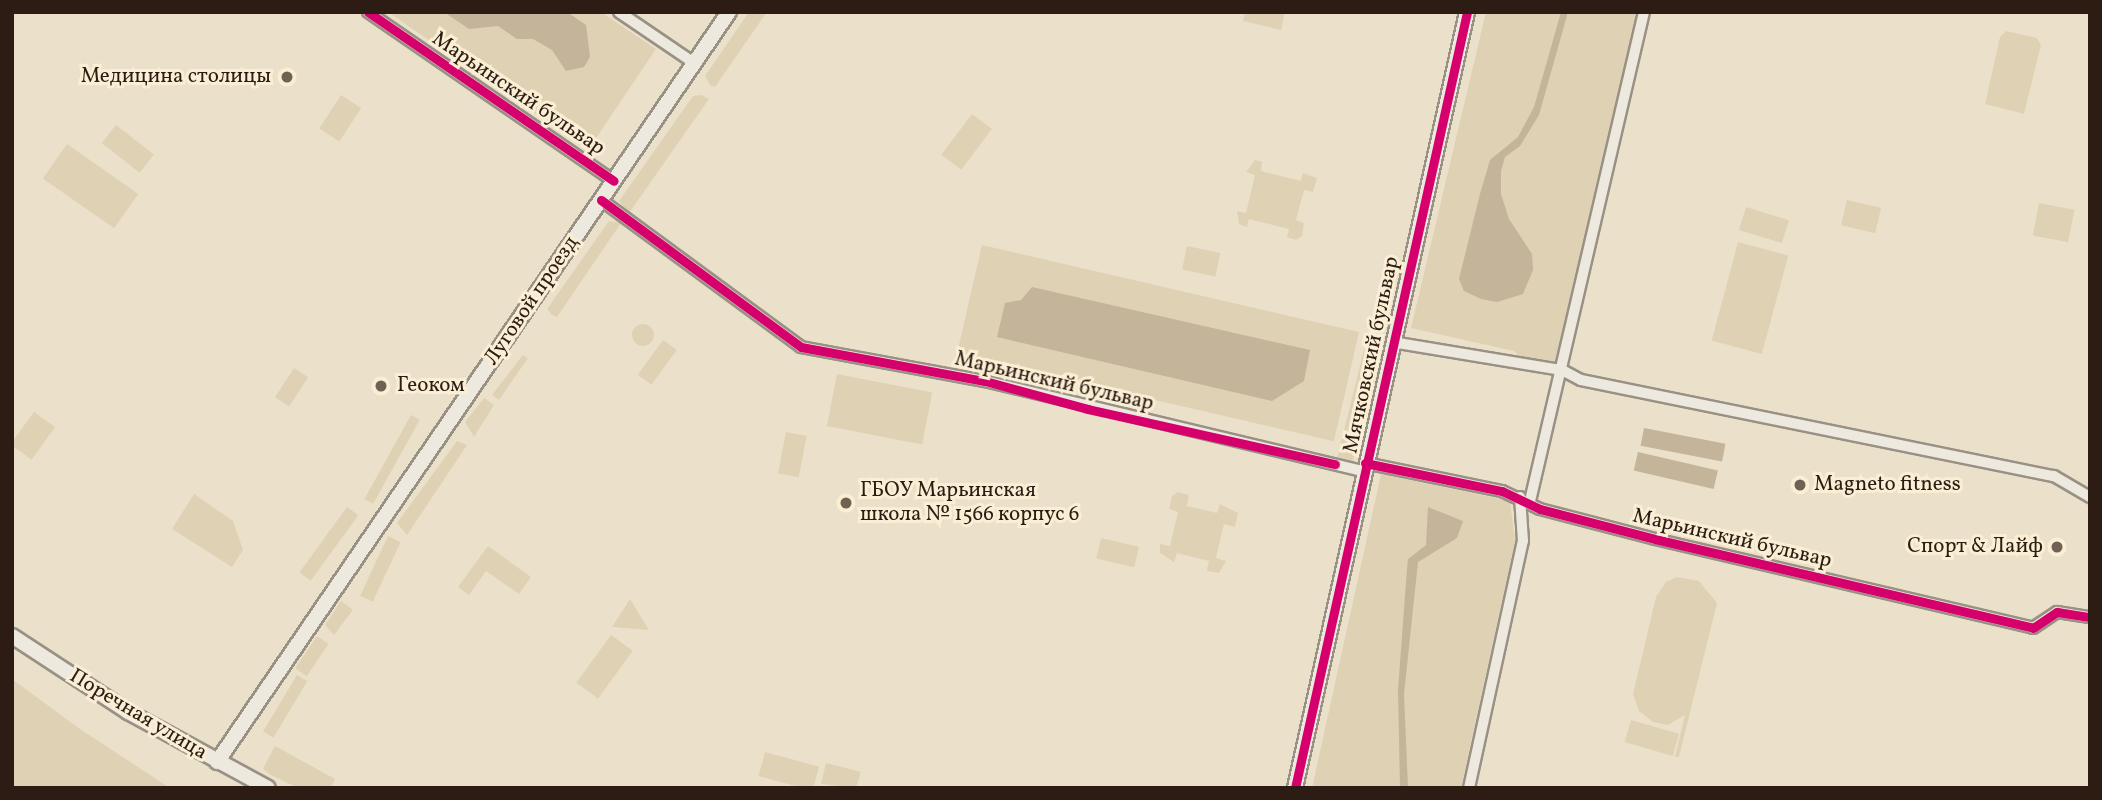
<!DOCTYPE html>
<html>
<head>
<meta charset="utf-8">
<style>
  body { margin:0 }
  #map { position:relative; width:2102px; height:800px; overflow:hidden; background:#ebe1cb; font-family:Vollkorn,serif }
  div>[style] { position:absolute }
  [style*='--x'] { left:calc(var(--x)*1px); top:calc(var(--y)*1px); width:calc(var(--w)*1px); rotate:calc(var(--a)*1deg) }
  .green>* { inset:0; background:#dfd1b4; transform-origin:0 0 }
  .round { border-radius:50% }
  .water>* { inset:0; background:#c4b499; transform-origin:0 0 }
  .roads { filter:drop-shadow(2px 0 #989184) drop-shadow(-2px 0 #989184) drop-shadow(0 2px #989184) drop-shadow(0 -2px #989184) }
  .street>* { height:10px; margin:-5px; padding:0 5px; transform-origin:5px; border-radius:5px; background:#eee9de }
  .secondary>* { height:14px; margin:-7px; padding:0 7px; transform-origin:7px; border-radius:7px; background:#eee9de }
  .cycleway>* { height:9px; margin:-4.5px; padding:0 4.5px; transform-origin:4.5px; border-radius:4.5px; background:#d6006c }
  .dots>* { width:19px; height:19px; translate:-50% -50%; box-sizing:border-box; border:4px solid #faefd5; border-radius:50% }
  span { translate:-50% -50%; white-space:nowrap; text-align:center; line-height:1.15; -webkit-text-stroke:6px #faefd5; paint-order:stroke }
  .poi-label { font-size:21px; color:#2d1c13 }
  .right { translate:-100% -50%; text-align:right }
  .left { translate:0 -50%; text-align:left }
  .street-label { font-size:21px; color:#2d1c13 }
  .frame { position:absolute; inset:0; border:14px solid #2d1c13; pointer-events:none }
</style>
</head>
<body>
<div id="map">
  <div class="green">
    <div style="clip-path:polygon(388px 12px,601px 12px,656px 49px,588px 150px)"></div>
    <div style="clip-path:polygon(749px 12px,767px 12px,715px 87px,710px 85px,705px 76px)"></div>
    <div style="clip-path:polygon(1245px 12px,1285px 12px,1281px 30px,1243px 21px)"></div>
    <div style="clip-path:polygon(1486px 12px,1639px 12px,1558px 365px,1525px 362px,1514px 351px,1411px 328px)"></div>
    <div style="clip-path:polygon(2006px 31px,2037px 38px,2041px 45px,2024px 114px,1985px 104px,2000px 37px)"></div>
    <div style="left:341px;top:95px;width:24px;height:40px;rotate:33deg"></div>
    <div style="clip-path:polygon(702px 95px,709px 99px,629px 213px,619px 201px,693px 96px)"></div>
    <div style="left:972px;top:114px;width:25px;height:51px;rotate:37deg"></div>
    <div style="left:116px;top:125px;width:48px;height:23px;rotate:38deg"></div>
    <div style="left:67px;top:144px;width:87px;height:42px;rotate:35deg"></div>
    <div style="clip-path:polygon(1255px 160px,1262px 162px,1261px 171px,1301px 181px,1303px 173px,1317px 178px,1313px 192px,1304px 190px,1296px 220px,1304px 223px,1302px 236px,1296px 240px,1287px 237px,1289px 229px,1249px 219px,1247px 227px,1239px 224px,1237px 211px,1246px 213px,1255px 175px,1246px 172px)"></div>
    <div style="left:1847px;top:200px;width:35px;height:26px;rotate:13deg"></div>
    <div style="left:2039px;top:203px;width:36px;height:33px;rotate:11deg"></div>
    <div style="left:1746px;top:207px;width:45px;height:24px;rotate:17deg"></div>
    <div style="clip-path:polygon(609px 221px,621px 223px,557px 317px,552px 315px,547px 309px)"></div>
    <div style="left:1738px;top:242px;width:52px;height:102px;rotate:15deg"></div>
    <div style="left:982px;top:245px;width:387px;height:112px;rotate:13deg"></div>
    <div style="left:1187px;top:246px;width:34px;height:24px;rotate:12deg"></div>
    <div class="round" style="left:632px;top:324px;width:22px;height:22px"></div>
    <div style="left:1368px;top:334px;width:16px;height:128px;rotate:14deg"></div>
    <div style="left:663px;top:340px;width:17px;height:43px;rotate:36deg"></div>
    <div style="clip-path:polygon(523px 355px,528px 358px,499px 400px,492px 395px)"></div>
    <div style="left:294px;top:368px;width:17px;height:35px;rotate:33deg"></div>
    <div style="left:837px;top:374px;width:97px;height:53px;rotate:11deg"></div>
    <div style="clip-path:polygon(484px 398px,494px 405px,474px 437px,465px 422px)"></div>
    <div style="left:34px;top:412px;width:26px;height:40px;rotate:36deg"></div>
    <div style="left:411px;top:415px;width:10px;height:96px;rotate:29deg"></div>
    <div style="left:786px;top:432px;width:21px;height:42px;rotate:11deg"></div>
    <div style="clip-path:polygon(457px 441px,467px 445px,407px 535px,397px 523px)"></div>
    <div style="clip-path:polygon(1381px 474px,1510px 501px,1515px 541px,1461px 788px,1312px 788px)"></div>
    <div style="clip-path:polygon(1178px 492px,1189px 495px,1187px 506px,1217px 513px,1220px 504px,1238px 513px,1235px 527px,1224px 524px,1216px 558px,1226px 561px,1219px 573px,1207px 571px,1209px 561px,1177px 553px,1174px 562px,1160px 553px,1160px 544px,1170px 546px,1178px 512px,1169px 509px,1172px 496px)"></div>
    <div style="clip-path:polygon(194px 494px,233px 521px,243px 550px,232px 567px,172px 529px)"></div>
    <div style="left:347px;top:507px;width:14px;height:81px;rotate:36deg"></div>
    <div style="left:388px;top:536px;width:14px;height:66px;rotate:25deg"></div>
    <div style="left:1101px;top:538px;width:39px;height:21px;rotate:13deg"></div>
    <div style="clip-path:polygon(488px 546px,531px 577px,519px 594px,486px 571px,469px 595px,458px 587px)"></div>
    <div style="clip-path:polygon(1677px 577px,1699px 581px,1717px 603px,1679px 757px,1675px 757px,1685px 715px,1668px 725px,1653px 722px,1639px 711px,1633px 694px,1656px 597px,1666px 582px)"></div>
    <div style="clip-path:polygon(630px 599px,649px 630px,612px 627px)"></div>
    <div style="clip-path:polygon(341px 601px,353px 610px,334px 635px,325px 625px)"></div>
    <div style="left:611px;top:635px;width:27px;height:59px;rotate:36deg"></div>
    <div style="left:317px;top:636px;width:14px;height:39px;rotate:34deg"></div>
    <div style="left:297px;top:675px;width:12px;height:66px;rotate:31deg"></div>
    <div style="clip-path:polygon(12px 679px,80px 729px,170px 788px,12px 788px)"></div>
    <div style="left:1631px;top:720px;width:50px;height:23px;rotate:16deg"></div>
    <div style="clip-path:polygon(275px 746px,335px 779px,331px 788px,298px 788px,271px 775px,263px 769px)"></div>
    <div style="left:765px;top:752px;width:56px;height:25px;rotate:15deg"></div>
    <div style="clip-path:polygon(826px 763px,861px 772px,856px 788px,821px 784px)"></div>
  </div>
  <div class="water">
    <div style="clip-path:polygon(444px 12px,570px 14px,586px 25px,590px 57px,584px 67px,566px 71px,552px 50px,533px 39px,517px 39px,498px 26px,469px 29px)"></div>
    <div style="clip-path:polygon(1561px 12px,1568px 12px,1539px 115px,1520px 146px,1505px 157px,1501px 171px,1501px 194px,1509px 219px,1532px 254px,1533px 270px,1523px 294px,1497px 302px,1481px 299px,1464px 291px,1459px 279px,1480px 194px,1490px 160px,1518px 137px,1534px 107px)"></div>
    <div style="clip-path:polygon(1032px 287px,1310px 350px,1304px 381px,1272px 401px,997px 337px,1005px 303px,1021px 300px)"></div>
    <div style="left:1644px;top:428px;width:83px;height:18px;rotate:11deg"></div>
    <div style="left:1638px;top:452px;width:82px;height:19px;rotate:13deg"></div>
    <div style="clip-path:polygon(1428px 507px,1463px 521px,1457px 538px,1418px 562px,1404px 694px,1408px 788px,1400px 788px,1398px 690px,1407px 569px,1408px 559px,1426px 545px)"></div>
  </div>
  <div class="roads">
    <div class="street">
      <div style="--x:368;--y:12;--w:298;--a:34.5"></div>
      <div style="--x:619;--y:12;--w:91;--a:34.2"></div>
      <div style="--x:601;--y:200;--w:248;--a:36.3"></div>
      <div style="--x:801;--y:347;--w:187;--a:10.5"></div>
      <div style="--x:985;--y:381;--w:390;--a:13.4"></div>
      <div style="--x:1392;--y:342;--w:172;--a:9.4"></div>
      <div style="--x:1562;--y:370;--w:21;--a:28"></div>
      <div style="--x:1581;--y:380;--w:483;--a:11.5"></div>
      <div style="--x:2054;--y:476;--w:42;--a:30.3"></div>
      <div style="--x:1365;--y:463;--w:140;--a:11.6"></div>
      <div style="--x:1502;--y:491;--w:42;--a:25.3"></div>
      <div style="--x:1540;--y:509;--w:119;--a:14.6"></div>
      <div style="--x:1655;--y:539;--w:388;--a:13.2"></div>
      <div style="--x:2033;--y:628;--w:29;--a:-34"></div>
      <div style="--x:2057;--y:612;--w:33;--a:9"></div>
      <div style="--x:1530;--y:501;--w:502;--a:-76.88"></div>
      <div style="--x:1469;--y:788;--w:253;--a:-77.7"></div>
      <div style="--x:1523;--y:541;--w:44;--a:-93.9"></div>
    </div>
    <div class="secondary">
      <div style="--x:12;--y:636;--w:139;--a:33.2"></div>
      <div style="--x:128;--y:712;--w:159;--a:28.5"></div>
      <div style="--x:217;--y:762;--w:908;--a:-55.68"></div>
      <div style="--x:1295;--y:788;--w:795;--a:-77.5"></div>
    </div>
  </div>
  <div class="cycleway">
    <div style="--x:368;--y:12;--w:298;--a:34.5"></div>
    <div style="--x:601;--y:200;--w:248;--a:36.3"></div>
    <div style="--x:801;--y:347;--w:187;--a:10.5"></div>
    <div style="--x:985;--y:381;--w:107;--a:15.2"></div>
    <div style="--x:1088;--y:409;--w:253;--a:12.6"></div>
    <div style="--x:1365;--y:463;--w:140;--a:11.6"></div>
    <div style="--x:1502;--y:491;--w:42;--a:25.3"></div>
    <div style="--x:1540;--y:509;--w:119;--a:14.6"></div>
    <div style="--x:1655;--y:539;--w:388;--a:13.2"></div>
    <div style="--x:2033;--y:628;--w:29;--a:-34"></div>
    <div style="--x:2057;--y:612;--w:33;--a:9"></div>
    <div style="--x:1295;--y:788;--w:795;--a:-77.5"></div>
  </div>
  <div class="dots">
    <div style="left:287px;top:77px;background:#706153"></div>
    <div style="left:381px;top:386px;background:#706153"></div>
    <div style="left:1800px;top:485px;background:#706153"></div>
    <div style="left:846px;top:503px;background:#706153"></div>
    <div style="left:2057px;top:547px;background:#706153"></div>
  </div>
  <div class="poi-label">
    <span class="right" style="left:271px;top:77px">Медицина столицы</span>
    <span class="left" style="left:397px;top:386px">Геоком</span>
    <span class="left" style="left:1814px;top:485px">Magneto fitness</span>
    <span class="left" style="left:860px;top:503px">ГБОУ Марьинская<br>школа № 1566 корпус 6</span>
    <span class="right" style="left:2043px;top:547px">Спорт &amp; Лайф</span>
  </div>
  <div class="street-label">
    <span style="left:518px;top:94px;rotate:34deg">Марьинский бульвар</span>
    <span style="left:532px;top:301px;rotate:-56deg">Луговой проезд</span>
    <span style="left:1372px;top:355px;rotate:-78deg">Мячковский бульвар</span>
    <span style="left:1054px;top:382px;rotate:13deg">Марьинский бульвар</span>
    <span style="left:1732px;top:539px;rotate:13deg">Марьинский бульвар</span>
    <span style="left:138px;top:715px;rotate:31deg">Поречная улица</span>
  </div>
  <div class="frame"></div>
</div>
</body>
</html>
